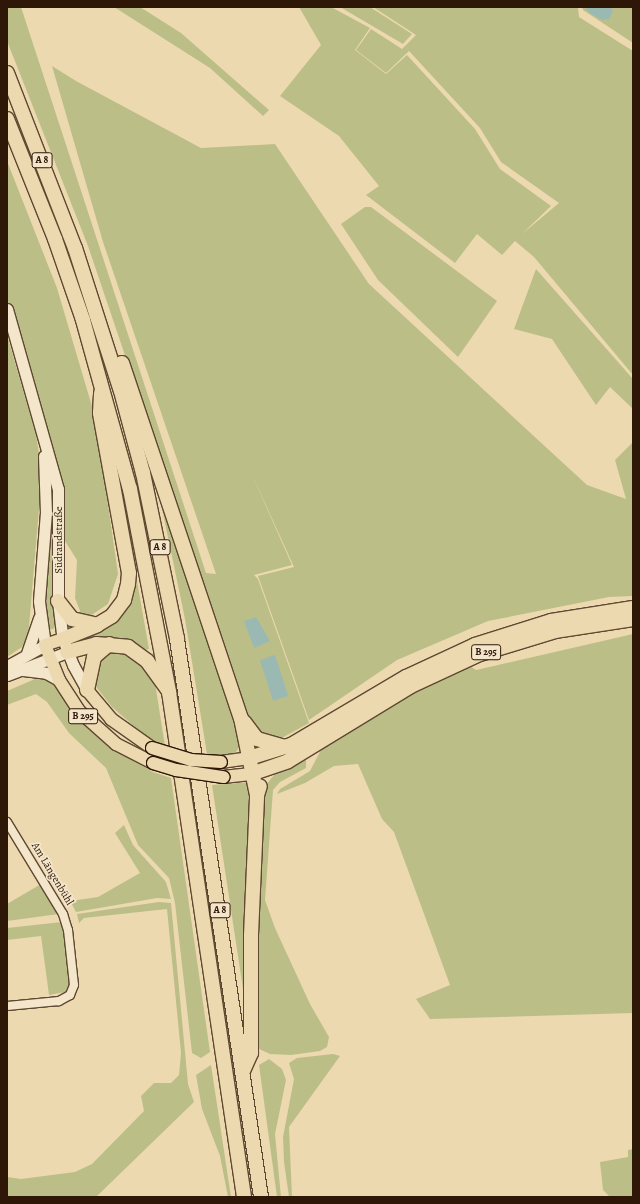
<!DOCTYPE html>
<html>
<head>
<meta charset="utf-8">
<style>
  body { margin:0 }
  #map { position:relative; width:640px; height:1204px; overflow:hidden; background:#edd9af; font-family:Alegreya,serif }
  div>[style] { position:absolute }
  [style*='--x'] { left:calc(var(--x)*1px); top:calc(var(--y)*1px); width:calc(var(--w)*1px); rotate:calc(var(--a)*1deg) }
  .green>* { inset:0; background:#bcbe88 }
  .water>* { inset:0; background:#9bb9b3; transform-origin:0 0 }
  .roads { filter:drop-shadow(1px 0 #5e4832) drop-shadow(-1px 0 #5e4832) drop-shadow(0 1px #5e4832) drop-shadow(0 -1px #5e4832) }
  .street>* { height:8px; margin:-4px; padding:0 4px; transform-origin:4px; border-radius:4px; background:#f3e6cb }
  .secondary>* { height:11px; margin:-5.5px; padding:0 5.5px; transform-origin:5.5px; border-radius:5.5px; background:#f3e6cb }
  .primary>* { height:12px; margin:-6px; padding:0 6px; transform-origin:6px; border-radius:6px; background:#edd9af }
  .highway>* { height:14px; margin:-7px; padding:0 7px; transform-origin:7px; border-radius:7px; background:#edd9af }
  .bridges { filter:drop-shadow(1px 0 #2f1708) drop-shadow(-1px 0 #2f1708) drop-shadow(0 1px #2f1708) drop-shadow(0 -1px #2f1708) }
  .primary-bridge>* { height:12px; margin:-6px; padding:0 6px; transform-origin:6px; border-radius:6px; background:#edd9af }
  span { translate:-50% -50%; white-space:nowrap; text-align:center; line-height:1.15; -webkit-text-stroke:3.5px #f3e6cb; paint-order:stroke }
  .shield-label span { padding:1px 3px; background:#f3e6cb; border:1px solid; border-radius:3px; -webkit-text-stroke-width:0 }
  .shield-label { font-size:10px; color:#2f1708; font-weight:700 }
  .street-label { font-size:11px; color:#2f1708 }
  .frame { position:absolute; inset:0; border:8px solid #2f1708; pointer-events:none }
</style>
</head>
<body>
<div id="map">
  <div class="green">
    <div style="clip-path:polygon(7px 7px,21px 7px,206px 573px,216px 574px,103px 242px,52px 66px,76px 81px,201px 148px,275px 144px,369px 284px,587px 485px,626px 499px,615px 460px,633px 442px,633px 596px,609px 597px,488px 621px,397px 660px,309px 720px,258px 576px,294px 567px,250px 470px,292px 565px,254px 575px,258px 579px,309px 723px,280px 739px,266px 739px,250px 725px,88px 246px,7px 41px)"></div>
    <div style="clip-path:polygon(114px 7px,140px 7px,181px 33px,269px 110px,263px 116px,210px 68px)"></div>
    <div style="clip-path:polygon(299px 7px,331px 7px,370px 28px,355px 50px,386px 74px,407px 55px,475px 129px,500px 169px,551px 206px,522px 234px,559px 203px,501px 162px,480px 128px,409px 51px,386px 73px,356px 50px,371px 29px,402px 49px,416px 35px,373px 7px,578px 7px,579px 17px,633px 51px,633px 375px,534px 257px,515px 241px,502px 255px,477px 234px,455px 263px,366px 195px,379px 186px,339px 136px,280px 96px,321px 45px)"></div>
    <div style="clip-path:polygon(340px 7px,370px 7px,412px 34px,403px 44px)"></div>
    <div style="clip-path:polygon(582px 7px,633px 7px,633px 43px,583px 10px)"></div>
    <div style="clip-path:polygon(7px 161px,57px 288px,96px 420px,118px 574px,108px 604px,90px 616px,79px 615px,80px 611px,75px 598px,77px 560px,65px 541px,62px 503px,7px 304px)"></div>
    <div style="clip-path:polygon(365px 207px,371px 207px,497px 301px,458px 357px,378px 280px,341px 224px)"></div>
    <div style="clip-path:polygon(536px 269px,633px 379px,633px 409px,610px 387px,596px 405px,552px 339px,514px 329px)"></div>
    <div style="clip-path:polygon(7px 335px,36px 434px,42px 474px,28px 638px,22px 647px,7px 657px)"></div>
    <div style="clip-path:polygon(159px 494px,235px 718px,241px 745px,233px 756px,207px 754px,185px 619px)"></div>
    <div style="clip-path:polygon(52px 497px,54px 497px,55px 628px,50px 630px,46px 605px)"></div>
    <div style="clip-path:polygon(137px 581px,149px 649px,141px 651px,75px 645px,74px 641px,133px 590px)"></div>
    <div style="clip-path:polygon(633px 634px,633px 1013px,430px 1019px,416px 999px,450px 985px,394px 832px,382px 819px,358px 764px,334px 766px,305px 783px,277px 794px,280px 789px,310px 771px,323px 746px,408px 692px,468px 665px,476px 670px)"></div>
    <div style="clip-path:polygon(111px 649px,139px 657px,155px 683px,165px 746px,151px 741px,112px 707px,93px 683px,92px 668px)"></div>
    <div style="clip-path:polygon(35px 679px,44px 678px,52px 683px,78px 718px,116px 751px,153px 772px,171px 778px,210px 1052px,201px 1058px,192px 1053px,175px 903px,169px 878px,138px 845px,106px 768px,69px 733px,47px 702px,36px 694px,7px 705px,7px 691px)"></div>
    <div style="clip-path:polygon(306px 759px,306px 768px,280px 782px,273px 790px,265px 900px,275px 928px,310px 1004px,329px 1037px,327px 1047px,320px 1051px,291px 1055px,270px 1054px,257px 1048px,255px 975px,264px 787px,275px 774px)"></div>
    <div style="clip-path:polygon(251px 782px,245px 1002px,212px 785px)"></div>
    <div style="clip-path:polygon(124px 825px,133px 845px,166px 882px,171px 899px,157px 898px,76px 912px,67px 895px,70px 895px,71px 901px,98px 897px,140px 873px,115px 833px)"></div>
    <div style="clip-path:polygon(41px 884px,59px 914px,7px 921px,7px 904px)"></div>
    <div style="clip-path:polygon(159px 902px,171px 903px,188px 1084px,194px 1102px,96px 1197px,7px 1197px,7px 1177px,21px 1179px,75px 1172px,92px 1164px,144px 1111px,141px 1096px,154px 1083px,171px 1083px,179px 1075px,181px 1053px,167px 909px,84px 918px,79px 923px,77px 914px)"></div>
    <div style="clip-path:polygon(62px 922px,70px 983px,65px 992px,49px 995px,41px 936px,7px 940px,7px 928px)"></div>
    <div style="clip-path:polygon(333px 1054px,340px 1056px,289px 1127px,292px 1197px,289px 1197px,284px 1162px,283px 1137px,294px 1079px,289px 1063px,297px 1058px)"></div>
    <div style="clip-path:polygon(269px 1059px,282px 1069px,286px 1080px,275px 1134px,281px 1197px,277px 1197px,259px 1065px)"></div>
    <div style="clip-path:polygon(211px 1065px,231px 1197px,228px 1197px,220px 1156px,202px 1109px,196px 1075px)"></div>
    <div style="clip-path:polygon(633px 1149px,633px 1197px,610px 1197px,603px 1190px,600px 1162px,628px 1157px,628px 1150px)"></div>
  </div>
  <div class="water">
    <div style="clip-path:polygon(584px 7px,610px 7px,613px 11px,609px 19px,603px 20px,591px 14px)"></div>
    <div style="clip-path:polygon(256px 617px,270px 641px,254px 648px,244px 621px)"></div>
    <div style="left:275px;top:655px;width:43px;height:16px;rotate:72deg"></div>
  </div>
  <div class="roads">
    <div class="street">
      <div style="--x:7;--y:822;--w:108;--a:58.7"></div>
      <div style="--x:63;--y:914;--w:17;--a:73"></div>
      <div style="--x:68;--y:930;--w:55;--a:83.8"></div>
      <div style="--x:74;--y:985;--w:11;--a:112"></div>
      <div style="--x:70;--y:995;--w:13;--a:151"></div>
      <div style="--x:59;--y:1001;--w:52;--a:174.5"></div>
    </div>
    <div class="secondary">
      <div style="--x:7;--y:309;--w:187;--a:74.2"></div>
      <div style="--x:58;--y:489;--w:112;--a:90"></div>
      <div style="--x:58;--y:601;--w:38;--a:83"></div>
      <div style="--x:63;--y:639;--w:28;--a:69"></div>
      <div style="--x:73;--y:665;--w:29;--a:61"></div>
      <div style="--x:27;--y:653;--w:37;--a:-71"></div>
      <div style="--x:7;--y:666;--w:43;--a:-28.9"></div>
      <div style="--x:45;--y:645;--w:44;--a:-97.8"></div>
      <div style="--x:39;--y:601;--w:88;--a:-85.5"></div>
      <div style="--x:46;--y:513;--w:57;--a:-92"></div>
      <div style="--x:23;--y:670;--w:23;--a:7"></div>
      <div style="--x:46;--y:673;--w:15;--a:28"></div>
      <div style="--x:7;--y:675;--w:64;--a:-21"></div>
    </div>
    <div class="primary">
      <div style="--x:63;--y:639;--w:19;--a:162"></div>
      <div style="--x:45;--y:645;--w:38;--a:68"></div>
      <div style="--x:59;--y:680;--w:37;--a:57"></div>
      <div style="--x:79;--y:711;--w:50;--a:41.7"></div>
      <div style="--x:116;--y:744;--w:42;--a:27.2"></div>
      <div style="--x:87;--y:690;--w:38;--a:50"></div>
      <div style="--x:111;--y:719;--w:50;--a:35.3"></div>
      <div style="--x:221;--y:762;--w:28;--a:-8"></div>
      <div style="--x:223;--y:777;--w:28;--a:-6"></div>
    </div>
    <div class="highway">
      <div style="--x:7;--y:73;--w:188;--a:68.8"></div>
      <div style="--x:75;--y:248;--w:150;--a:72.2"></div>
      <div style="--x:121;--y:391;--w:85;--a:75"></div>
      <div style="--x:143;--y:473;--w:169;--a:78.4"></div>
      <div style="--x:177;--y:639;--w:564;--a:81.44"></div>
      <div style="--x:7;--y:119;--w:129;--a:68.2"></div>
      <div style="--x:55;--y:239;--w:86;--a:70.9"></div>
      <div style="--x:83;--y:320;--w:175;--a:74.5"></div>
      <div style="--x:130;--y:489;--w:207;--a:79.1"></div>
      <div style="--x:169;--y:692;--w:511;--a:81.55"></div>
      <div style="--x:122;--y:363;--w:374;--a:71.5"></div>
      <div style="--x:241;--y:718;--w:79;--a:78.3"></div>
      <div style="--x:58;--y:601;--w:23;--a:52"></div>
      <div style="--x:72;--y:619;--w:26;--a:13"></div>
      <div style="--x:63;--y:639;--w:37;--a:-22"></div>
      <div style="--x:97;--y:625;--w:17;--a:-31"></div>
      <div style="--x:112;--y:616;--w:20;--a:-53"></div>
      <div style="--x:124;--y:600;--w:16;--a:-76"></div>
      <div style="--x:128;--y:584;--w:11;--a:-85"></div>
      <div style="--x:129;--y:573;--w:163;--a:-100.3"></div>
      <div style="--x:100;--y:413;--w:20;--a:-87"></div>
      <div style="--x:67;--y:652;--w:30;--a:-15"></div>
      <div style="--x:96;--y:644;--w:32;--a:5"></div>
      <div style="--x:128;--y:647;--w:24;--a:36"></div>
      <div style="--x:147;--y:661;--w:36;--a:54"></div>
      <div style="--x:87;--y:690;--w:34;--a:-78"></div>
      <div style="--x:94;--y:657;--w:20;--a:-41"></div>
      <div style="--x:244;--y:722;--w:21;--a:53"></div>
      <div style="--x:257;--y:739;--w:29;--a:16"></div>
      <div style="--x:249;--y:758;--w:44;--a:-17.2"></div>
      <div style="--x:291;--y:745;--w:134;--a:-30.6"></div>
      <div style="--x:406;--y:677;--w:76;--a:-24.9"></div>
      <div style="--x:475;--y:645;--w:80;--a:-17.5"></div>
      <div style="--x:551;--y:621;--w:83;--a:-9"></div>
      <div style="--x:251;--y:774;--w:39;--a:-19"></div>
      <div style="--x:288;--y:761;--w:144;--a:-31.4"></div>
      <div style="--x:411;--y:686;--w:76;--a:-24.9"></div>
      <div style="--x:480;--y:654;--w:78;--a:-17"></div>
      <div style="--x:555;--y:631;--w:79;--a:-8.7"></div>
      <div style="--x:243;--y:1071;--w:20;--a:-66"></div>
      <div style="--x:251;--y:1053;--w:118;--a:-90"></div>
      <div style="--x:251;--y:935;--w:140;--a:-87.5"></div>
      <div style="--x:257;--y:795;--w:9;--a:-72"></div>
    </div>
  </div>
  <div class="bridges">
    <div class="primary-bridge">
      <div style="--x:152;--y:748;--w:41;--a:17.1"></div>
      <div style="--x:191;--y:760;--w:30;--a:4"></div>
      <div style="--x:153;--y:763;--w:24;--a:17"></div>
      <div style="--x:176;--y:770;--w:48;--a:8.5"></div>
    </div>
  </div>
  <div class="shield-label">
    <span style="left:42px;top:160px">A 8</span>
    <span style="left:160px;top:547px">A 8</span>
    <span style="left:486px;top:652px">B 295</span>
    <span style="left:83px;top:716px">B 295</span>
    <span style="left:220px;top:910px">A 8</span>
  </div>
  <div class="street-label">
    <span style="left:59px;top:540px;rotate:-90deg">Südrandstraße</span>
    <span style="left:52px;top:874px;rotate:59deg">Am Längenbühl</span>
  </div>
  <div class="frame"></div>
</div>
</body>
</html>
